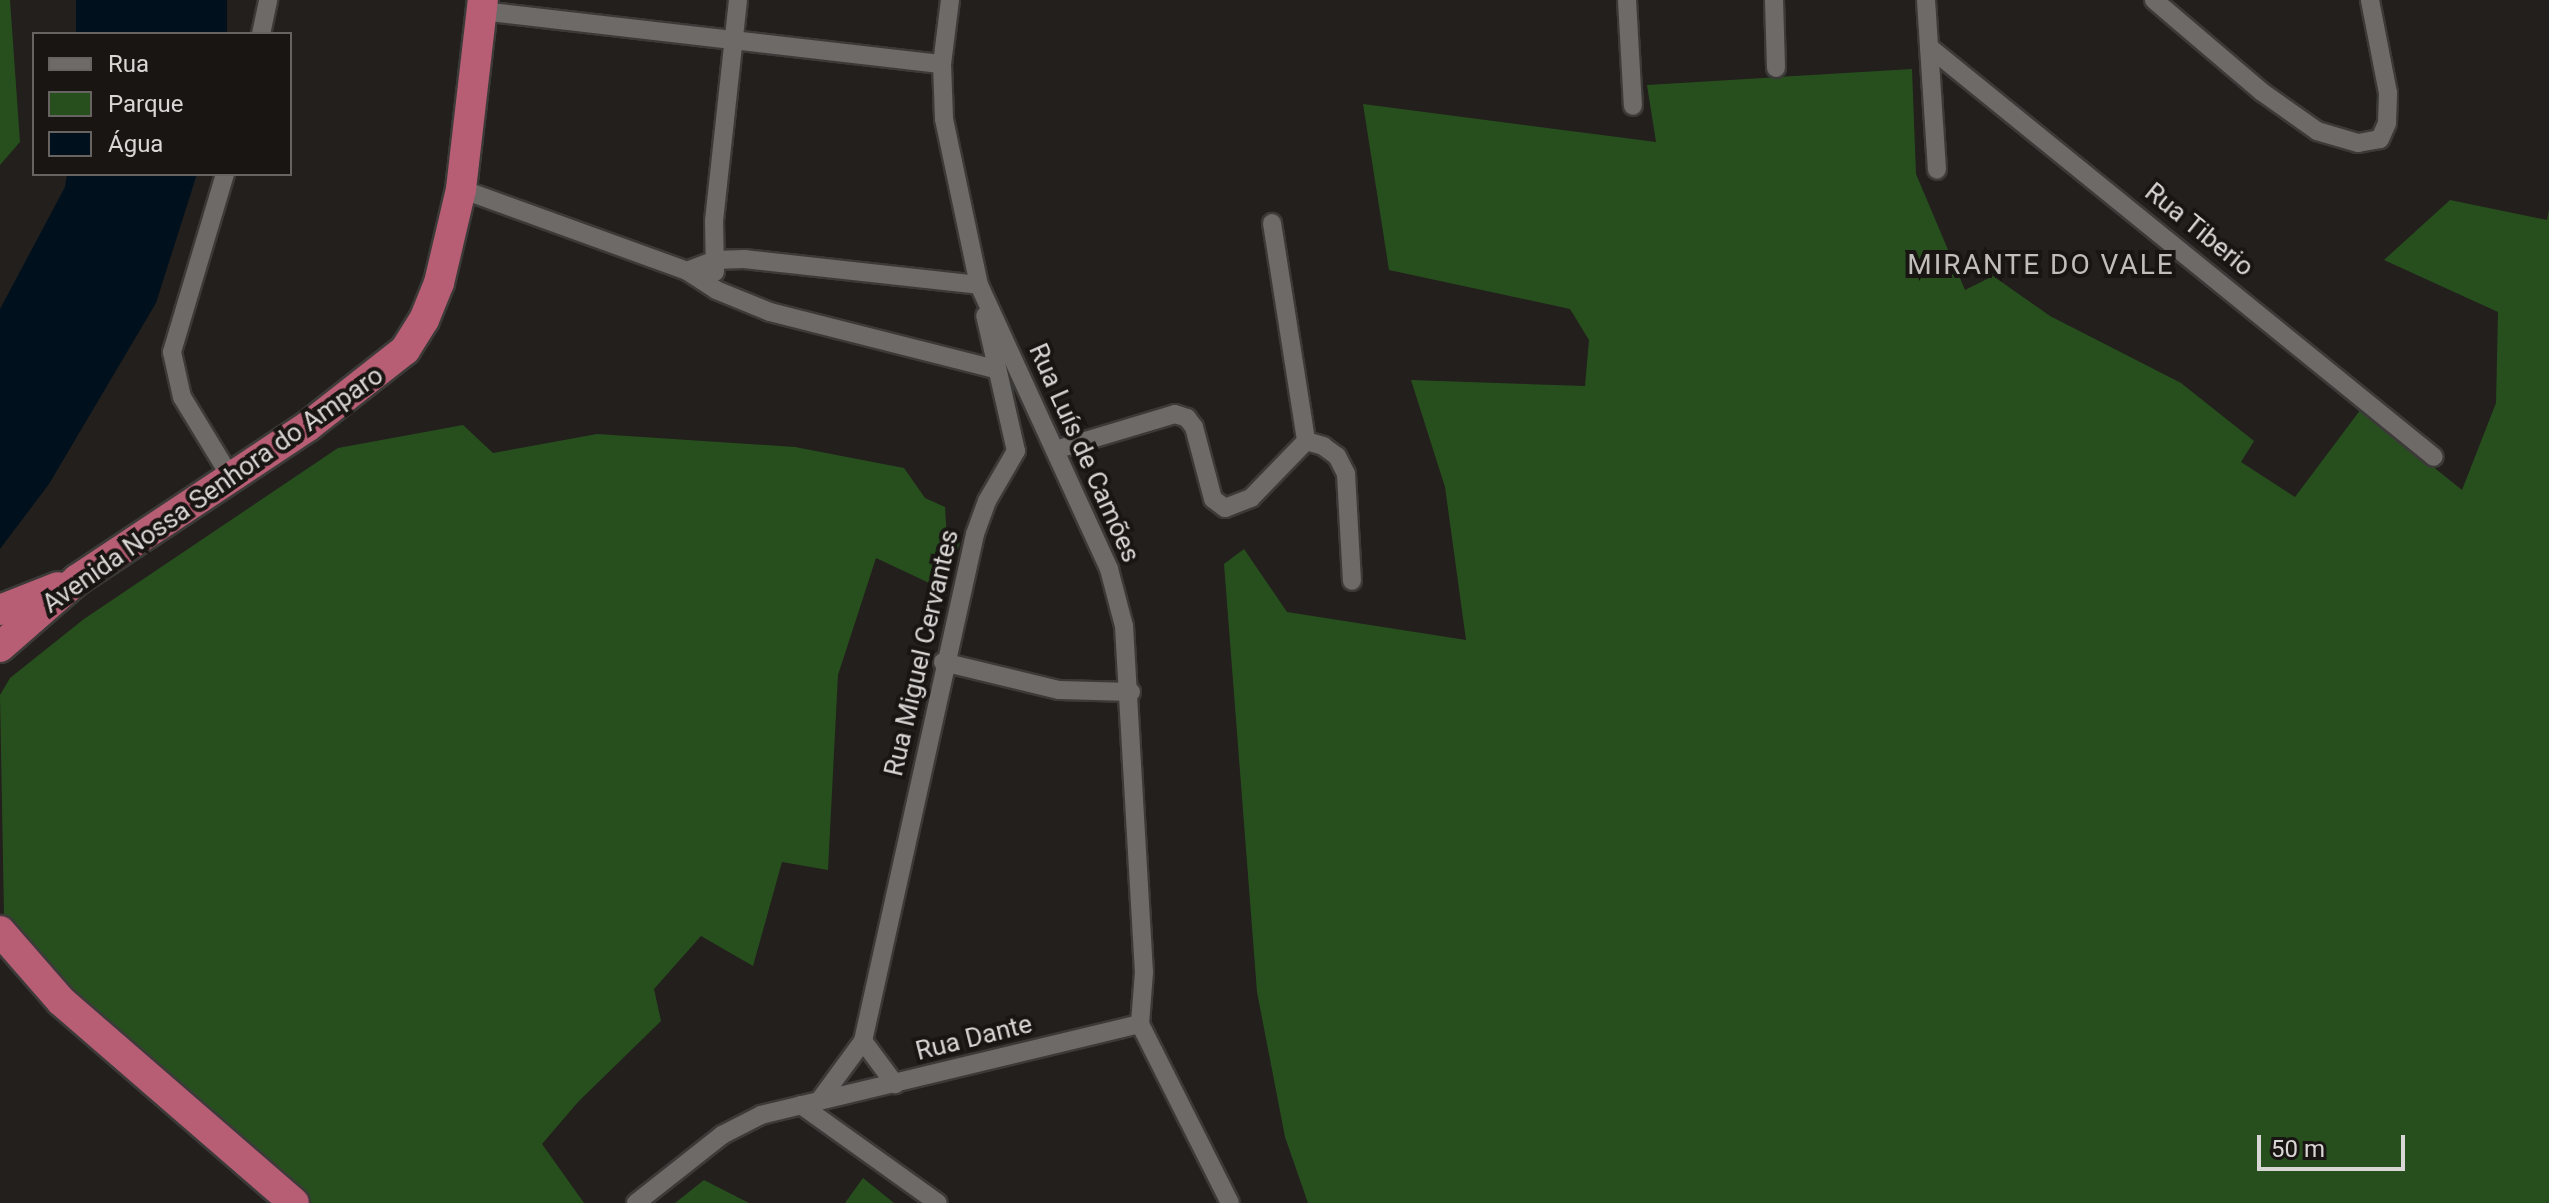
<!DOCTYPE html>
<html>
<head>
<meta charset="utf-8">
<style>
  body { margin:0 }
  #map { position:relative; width:2549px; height:1203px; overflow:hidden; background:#221f1c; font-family:Roboto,sans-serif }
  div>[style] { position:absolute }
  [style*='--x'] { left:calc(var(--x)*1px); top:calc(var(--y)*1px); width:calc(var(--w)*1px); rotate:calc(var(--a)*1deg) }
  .green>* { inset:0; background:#274f1e }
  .water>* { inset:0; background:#00111d; transform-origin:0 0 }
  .roads { filter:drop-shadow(2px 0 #3c3a39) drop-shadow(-2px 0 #3c3a39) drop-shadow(0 2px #3c3a39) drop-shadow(0 -2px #3c3a39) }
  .minor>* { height:18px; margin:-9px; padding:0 9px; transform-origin:9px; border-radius:9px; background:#6e6a67 }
  .trunk>* { height:30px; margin:-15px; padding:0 15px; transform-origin:15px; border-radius:15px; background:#b85e74 }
  span { translate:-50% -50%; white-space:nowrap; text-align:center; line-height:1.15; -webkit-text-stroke:8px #191513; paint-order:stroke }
  .street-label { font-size:26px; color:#d9d7d6 }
  .neighbourhood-label { font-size:28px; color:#c1bdba; letter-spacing:2px }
  .legend { position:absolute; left:32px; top:32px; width:260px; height:144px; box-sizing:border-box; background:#191513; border:2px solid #666361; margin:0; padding:10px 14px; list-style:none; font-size:24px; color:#d9d7d6 }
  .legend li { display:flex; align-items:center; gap:16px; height:40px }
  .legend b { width:40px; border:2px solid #666361 }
  .scale { position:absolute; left:2257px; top:1135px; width:148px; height:36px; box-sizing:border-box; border:4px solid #d9d7d6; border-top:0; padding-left:10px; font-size:24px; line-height:28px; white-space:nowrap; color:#d9d7d6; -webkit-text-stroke:6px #191513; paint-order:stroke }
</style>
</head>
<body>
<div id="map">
  <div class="green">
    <div style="clip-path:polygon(0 0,10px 0,20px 142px,0 165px)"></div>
    <div style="clip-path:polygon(1912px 69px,1916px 174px,1965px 290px,1993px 276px,2050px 316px,2181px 383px,2254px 441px,2241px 462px,2295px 497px,2361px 409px,2462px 490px,2496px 403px,2498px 312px,2384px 260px,2450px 200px,2547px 220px,2549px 209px,2549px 1203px,1308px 1203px,1285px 1137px,1257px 992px,1224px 564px,1244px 549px,1287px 612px,1466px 640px,1445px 487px,1411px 380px,1585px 386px,1589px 340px,1570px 309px,1389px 270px,1363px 104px,1656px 142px,1647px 85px)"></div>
    <div style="clip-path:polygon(463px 425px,493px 453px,597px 434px,795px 447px,904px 468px,925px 498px,945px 507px,947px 539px,960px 543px,942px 589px,876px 558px,838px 675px,828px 870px,782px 862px,753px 966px,701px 936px,654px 989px,661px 1021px,578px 1102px,542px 1144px,584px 1203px,308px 1203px,28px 953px,4px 916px,0 695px,10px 678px,84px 619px,338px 448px)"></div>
    <div style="clip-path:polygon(863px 1178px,894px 1203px,845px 1203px)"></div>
    <div style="clip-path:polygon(704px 1180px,749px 1203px,675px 1203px)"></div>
  </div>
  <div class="water">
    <div style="left:76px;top:0;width:151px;height:35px"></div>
    <div style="clip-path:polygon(67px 174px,197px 174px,156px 303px,49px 484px,0 549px,0 309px,65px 187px)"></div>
  </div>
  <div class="roads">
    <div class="minor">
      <div style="--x:950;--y:0;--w:64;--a:97.1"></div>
      <div style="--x:942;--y:64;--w:55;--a:87.9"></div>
      <div style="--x:944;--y:119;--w:170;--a:78.1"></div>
      <div style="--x:979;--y:285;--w:312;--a:65.4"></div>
      <div style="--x:1109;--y:569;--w:59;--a:75.3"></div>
      <div style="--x:1124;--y:626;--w:347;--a:86.7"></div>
      <div style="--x:1144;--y:972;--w:52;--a:94.4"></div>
      <div style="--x:1140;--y:1024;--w:200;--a:63.3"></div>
      <div style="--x:1627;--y:0;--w:106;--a:86.8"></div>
      <div style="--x:1774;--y:0;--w:68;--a:88.3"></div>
      <div style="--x:1926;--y:0;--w:170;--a:86.3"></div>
      <div style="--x:2154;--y:0;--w:142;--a:40.4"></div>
      <div style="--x:2262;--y:92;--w:67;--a:35.3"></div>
      <div style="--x:2317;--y:131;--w:43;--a:16.3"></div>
      <div style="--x:2358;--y:143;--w:22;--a:-10"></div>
      <div style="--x:2380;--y:139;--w:17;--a:-66"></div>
      <div style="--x:2387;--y:123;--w:30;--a:-88"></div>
      <div style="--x:2388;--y:93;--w:95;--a:-101"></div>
      <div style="--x:482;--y:11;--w:463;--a:6.6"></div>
      <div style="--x:261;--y:34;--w:35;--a:-78"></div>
      <div style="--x:1929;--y:47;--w:650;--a:39.07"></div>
      <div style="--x:225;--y:174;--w:186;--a:106.6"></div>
      <div style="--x:172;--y:352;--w:46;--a:77.5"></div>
      <div style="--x:182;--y:397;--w:92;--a:58.7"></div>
      <div style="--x:461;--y:189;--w:240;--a:19.9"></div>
      <div style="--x:687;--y:271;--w:35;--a:33"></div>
      <div style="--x:716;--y:290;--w:58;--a:22.2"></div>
      <div style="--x:770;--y:312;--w:232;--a:14.2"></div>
      <div style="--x:1272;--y:223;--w:221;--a:81.1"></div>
      <div style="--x:687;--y:271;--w:30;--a:-21"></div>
      <div style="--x:715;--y:260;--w:29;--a:-2"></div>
      <div style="--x:744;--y:259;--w:236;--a:6.3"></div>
      <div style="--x:715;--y:272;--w:51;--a:-91.1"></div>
      <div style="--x:714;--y:221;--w:222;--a:-83.8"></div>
      <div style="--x:1055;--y:450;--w:125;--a:-16.7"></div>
      <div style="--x:1175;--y:414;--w:13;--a:18"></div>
      <div style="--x:1187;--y:418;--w:11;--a:52"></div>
      <div style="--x:1194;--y:427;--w:74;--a:75.2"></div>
      <div style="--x:1213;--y:499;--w:15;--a:37"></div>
      <div style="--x:1225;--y:508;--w:28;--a:-21"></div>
      <div style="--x:1251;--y:498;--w:79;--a:-46"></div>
      <div style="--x:1306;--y:441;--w:18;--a:16"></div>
      <div style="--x:1323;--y:446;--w:17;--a:36"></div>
      <div style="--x:1337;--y:456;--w:20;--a:63"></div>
      <div style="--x:1346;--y:474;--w:107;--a:86.8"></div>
      <div style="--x:943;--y:662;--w:119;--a:13.6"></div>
      <div style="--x:1059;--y:690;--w:72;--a:1.6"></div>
      <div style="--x:863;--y:1041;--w:54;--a:53.3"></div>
      <div style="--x:819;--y:1101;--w:74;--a:-53.7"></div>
      <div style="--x:863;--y:1041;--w:519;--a:-77.54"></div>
      <div style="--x:975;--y:534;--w:35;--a:-70"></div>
      <div style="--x:987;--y:501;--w:58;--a:-59.9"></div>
      <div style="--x:1016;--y:451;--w:139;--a:-102.8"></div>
      <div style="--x:801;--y:1105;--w:168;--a:35.6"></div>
      <div style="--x:636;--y:1203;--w:110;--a:-38.3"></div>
      <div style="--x:722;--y:1135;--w:44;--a:-27.1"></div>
      <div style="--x:761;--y:1115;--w:390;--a:-13.5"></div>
    </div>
    <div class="trunk">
      <div style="--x:0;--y:610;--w:62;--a:-21.6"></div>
      <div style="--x:0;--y:647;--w:103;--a:-41.1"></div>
      <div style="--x:78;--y:579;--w:275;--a:-33.6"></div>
      <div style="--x:307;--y:427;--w:125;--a:-38.2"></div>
      <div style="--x:405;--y:350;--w:36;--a:-58"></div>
      <div style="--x:424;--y:320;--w:40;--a:-68"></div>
      <div style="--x:439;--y:283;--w:97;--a:-76.8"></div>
      <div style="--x:461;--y:189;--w:190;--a:-83.4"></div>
      <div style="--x:0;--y:931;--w:93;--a:48.9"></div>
      <div style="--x:61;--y:1001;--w:308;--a:40.9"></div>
    </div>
  </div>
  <div class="street-label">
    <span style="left:2199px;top:230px;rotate:39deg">Rua Tiberio</span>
    <span style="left:1084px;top:453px;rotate:66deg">Rua Luís de Camões</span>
    <span style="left:213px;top:490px;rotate:-35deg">Avenida Nossa Senhora do Amparo</span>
    <span style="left:922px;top:653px;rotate:-77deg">Rua Miguel Cervantes</span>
    <span style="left:974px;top:1038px;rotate:-14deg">Rua Dante</span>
  </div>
  <div class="neighbourhood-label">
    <span style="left:2041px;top:265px">MIRANTE DO VALE</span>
  </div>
  <ul class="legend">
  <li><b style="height:10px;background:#6e6a67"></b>Rua</li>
  <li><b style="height:22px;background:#274f1e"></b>Parque</li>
  <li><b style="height:22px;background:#00111d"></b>Água</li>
  </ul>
  <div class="scale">50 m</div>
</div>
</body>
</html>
